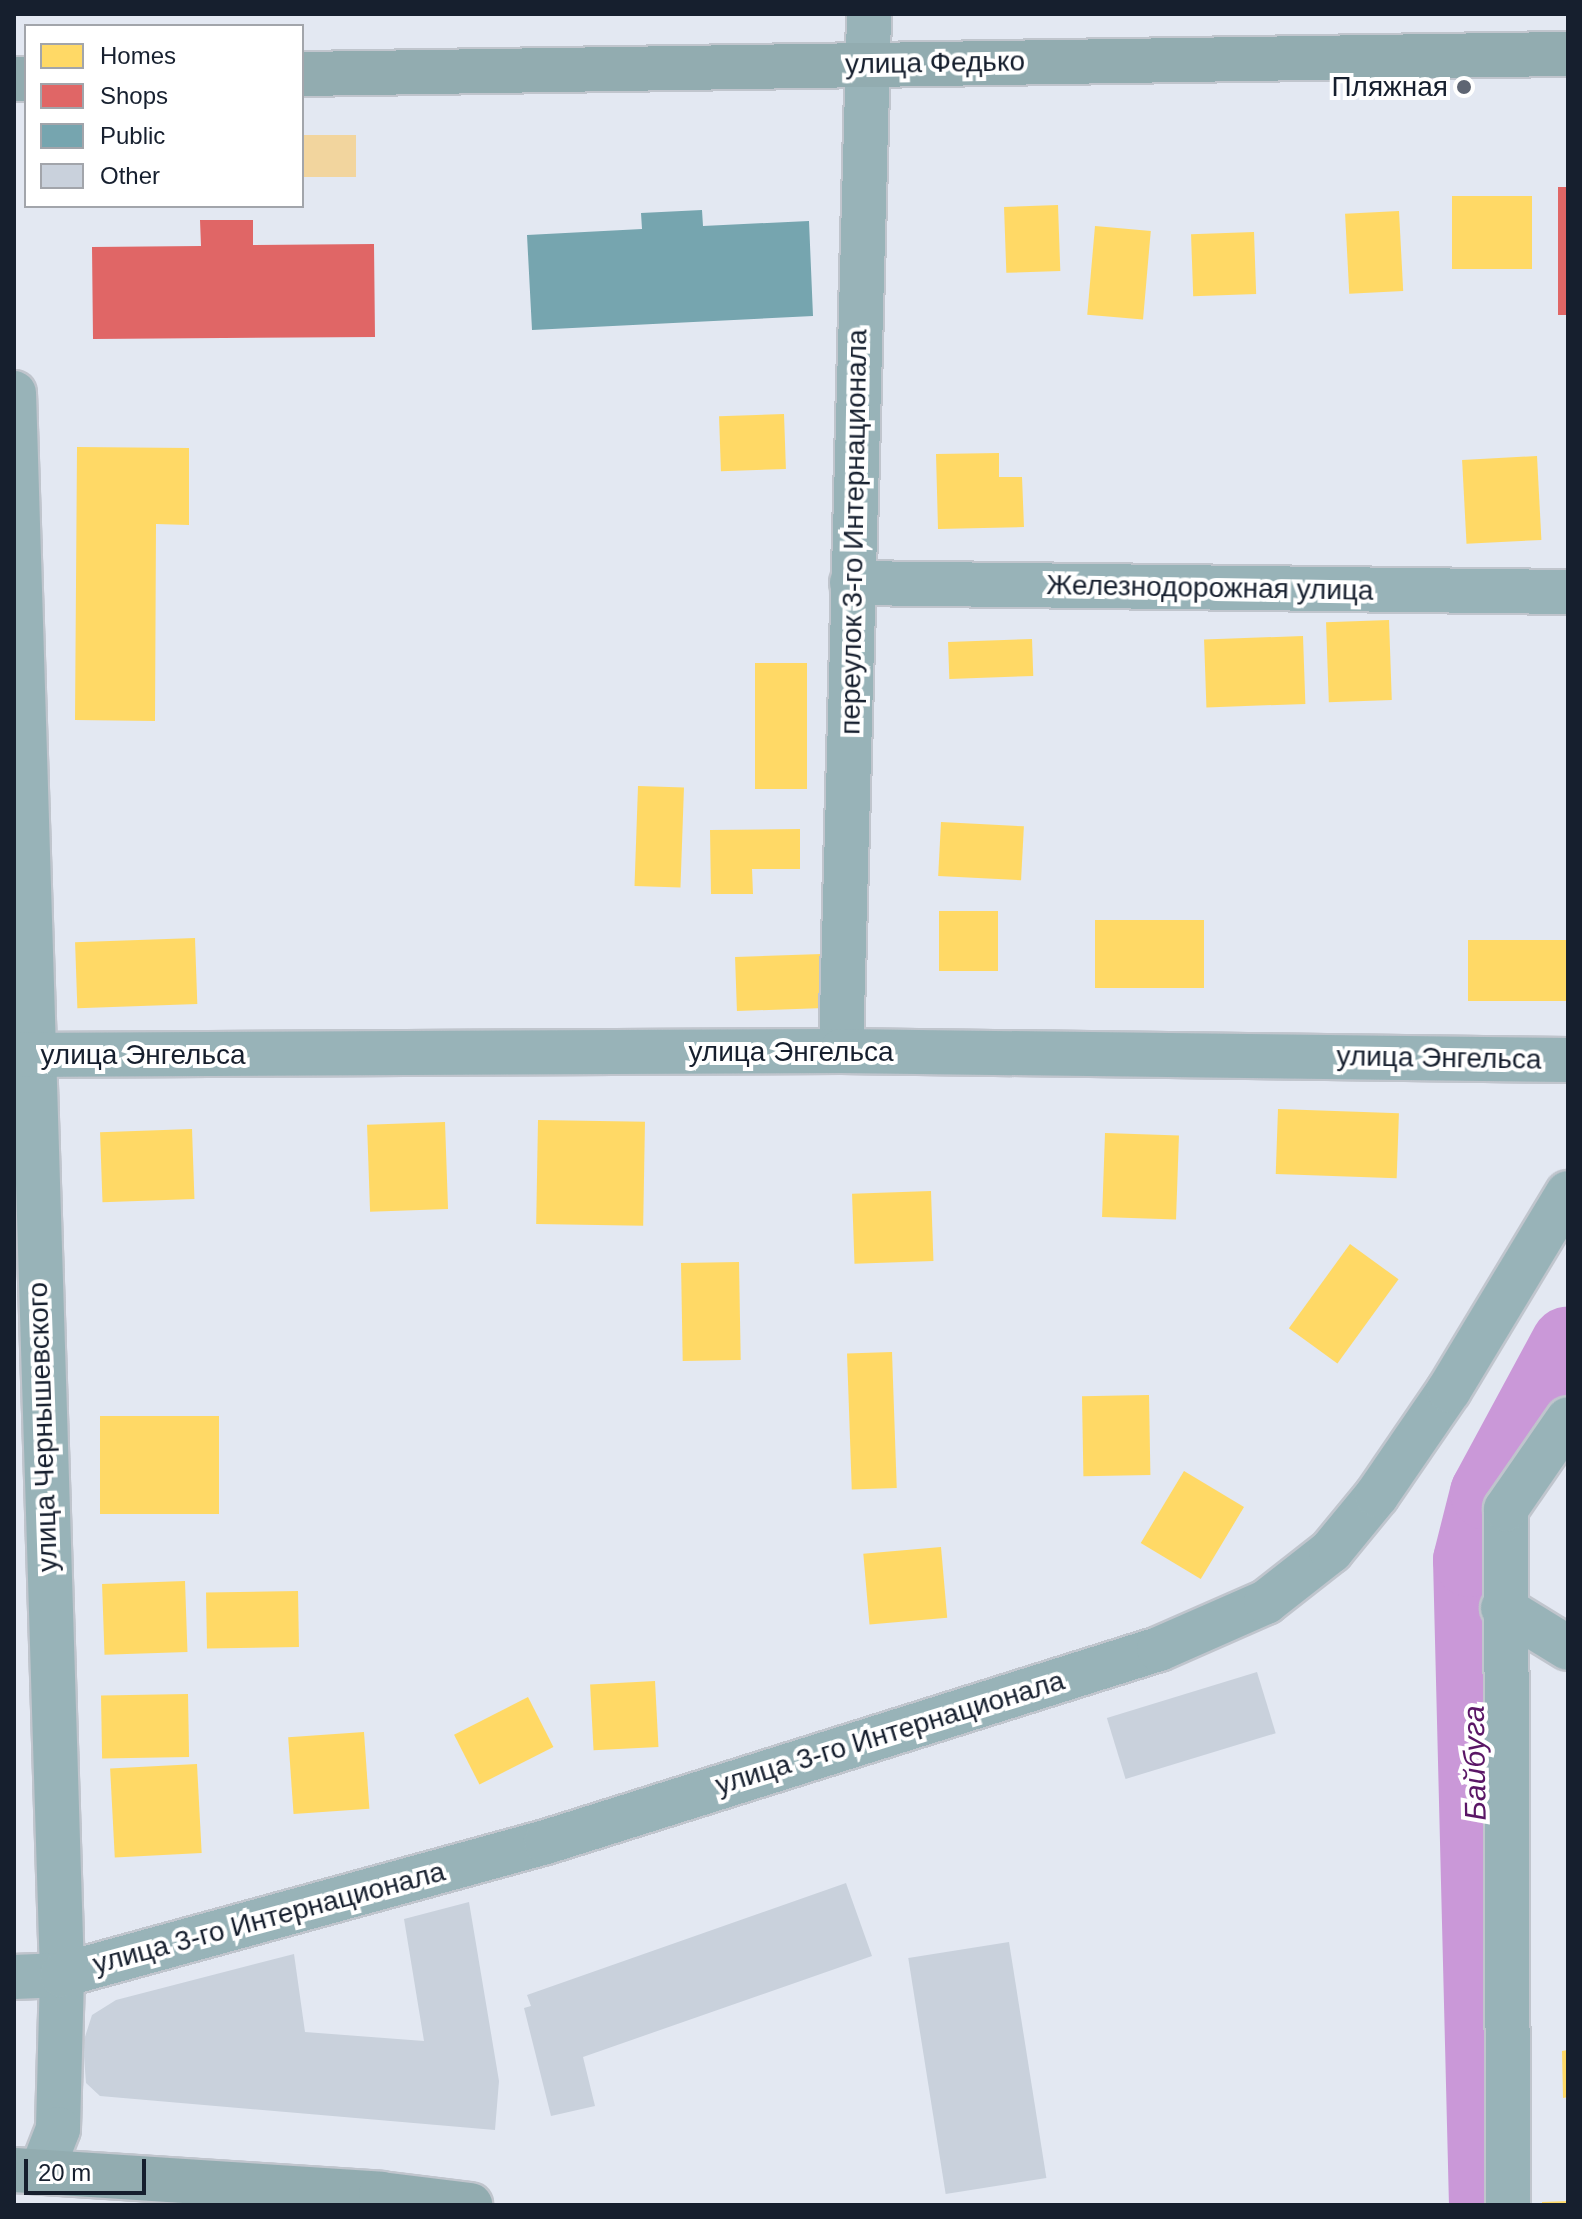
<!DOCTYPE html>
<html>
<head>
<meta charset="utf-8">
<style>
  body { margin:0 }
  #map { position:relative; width:1582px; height:2219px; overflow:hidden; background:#e3e8f2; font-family:Arial,sans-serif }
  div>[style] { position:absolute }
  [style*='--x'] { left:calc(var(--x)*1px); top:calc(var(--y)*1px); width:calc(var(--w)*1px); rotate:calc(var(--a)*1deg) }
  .green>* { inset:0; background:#f2d59e; transform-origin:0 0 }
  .homes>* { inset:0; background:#ffd966; transform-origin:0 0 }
  .shops>* { inset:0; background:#e06666; transform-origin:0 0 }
  .public>* { inset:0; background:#76a5af }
  .river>* { height:74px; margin:-37px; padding:0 37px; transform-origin:37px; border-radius:37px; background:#ca98d8 }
  .building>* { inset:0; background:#c9d1dc; transform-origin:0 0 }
  .roads { filter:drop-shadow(2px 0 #c0c5cd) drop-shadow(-2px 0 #c0c5cd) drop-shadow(0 2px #c0c5cd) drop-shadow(0 -2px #c0c5cd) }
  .minor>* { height:44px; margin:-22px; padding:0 22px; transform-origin:22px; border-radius:22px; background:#98b3b8 }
  .secondary>* { height:44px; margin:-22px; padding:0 22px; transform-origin:22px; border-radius:22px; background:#92acb0 }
  .dots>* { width:22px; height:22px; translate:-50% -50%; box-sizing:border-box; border:4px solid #fff; border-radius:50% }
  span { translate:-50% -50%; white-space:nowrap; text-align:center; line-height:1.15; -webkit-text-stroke:8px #fff; paint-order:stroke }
  .street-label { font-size:28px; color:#161f2e }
  .poi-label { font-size:28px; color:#161f2e }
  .right { translate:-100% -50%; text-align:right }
  .water-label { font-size:30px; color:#5a1666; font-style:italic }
  .frame { position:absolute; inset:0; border:16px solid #161f2e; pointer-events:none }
  .legend { position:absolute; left:24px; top:24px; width:280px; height:184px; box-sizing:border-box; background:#fff; border:2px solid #a2a5ab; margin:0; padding:10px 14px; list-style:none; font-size:24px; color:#161f2e }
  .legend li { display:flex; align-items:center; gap:16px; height:40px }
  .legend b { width:40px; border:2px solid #a2a5ab }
  .scale { position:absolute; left:24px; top:2159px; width:122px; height:36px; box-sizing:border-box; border:4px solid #161f2e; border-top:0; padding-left:10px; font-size:24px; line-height:28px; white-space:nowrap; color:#161f2e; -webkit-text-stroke:6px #fff; paint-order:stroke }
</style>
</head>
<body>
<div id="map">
  <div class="green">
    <div style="left:302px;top:135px;width:54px;height:42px"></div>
  </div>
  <div class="homes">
    <div style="left:1532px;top:196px;width:73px;height:80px;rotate:90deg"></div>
    <div style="left:1058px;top:205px;width:66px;height:54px;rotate:88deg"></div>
    <div style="left:1399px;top:211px;width:80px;height:54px;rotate:87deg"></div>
    <div style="left:1095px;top:226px;width:56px;height:89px;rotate:5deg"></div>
    <div style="left:1254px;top:232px;width:62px;height:63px;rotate:88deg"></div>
    <div style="left:784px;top:414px;width:55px;height:65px;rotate:88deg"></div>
    <div style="clip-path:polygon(77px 447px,189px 448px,189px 525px,156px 524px,155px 721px,75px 720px)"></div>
    <div style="clip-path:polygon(999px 453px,999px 477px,1022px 477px,1024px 527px,938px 529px,936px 454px)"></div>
    <div style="left:1537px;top:456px;width:84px;height:75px;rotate:87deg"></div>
    <div style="left:1389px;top:620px;width:80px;height:63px;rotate:88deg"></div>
    <div style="left:1303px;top:636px;width:68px;height:99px;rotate:88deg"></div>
    <div style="left:1032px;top:639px;width:37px;height:84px;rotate:88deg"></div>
    <div style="left:755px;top:663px;width:52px;height:126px"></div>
    <div style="left:638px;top:786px;width:46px;height:100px;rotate:2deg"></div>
    <div style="left:941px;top:822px;width:83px;height:54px;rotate:3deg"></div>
    <div style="clip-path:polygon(800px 829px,800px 869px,752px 869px,753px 894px,711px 894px,710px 830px)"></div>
    <div style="left:939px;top:911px;width:59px;height:60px"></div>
    <div style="left:1095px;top:920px;width:109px;height:68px"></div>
    <div style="left:195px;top:938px;width:66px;height:120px;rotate:88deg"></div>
    <div style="left:1568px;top:940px;width:61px;height:100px;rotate:90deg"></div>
    <div style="left:822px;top:954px;width:54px;height:87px;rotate:88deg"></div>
    <div style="left:1278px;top:1109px;width:121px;height:65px;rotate:2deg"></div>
    <div style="left:538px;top:1120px;width:107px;height:104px;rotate:1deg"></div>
    <div style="left:445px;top:1122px;width:87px;height:78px;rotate:88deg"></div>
    <div style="left:192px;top:1129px;width:70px;height:92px;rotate:88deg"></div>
    <div style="left:1105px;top:1133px;width:74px;height:84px;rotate:2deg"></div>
    <div style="left:931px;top:1191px;width:70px;height:79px;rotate:88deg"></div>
    <div style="left:1350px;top:1244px;width:60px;height:104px;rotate:36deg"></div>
    <div style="left:739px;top:1262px;width:98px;height:58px;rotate:89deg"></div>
    <div style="left:892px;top:1352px;width:136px;height:45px;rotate:88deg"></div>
    <div style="left:1149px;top:1395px;width:80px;height:67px;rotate:89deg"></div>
    <div style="left:100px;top:1416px;width:119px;height:98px"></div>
    <div style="left:1184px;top:1471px;width:70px;height:84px;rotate:31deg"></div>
    <div style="left:941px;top:1547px;width:71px;height:78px;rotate:85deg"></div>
    <div style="left:185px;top:1581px;width:71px;height:83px;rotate:88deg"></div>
    <div style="left:298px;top:1591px;width:56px;height:92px;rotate:89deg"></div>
    <div style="left:655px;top:1681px;width:66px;height:65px;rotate:87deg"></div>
    <div style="left:188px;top:1694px;width:63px;height:87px;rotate:89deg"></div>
    <div style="left:528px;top:1697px;width:56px;height:83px;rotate:63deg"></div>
    <div style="left:364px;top:1732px;width:77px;height:76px;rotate:86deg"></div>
    <div style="left:197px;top:1764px;width:89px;height:87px;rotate:87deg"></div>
    <div style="clip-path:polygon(1568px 2050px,1568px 2097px,1563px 2098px,1562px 2051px)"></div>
    <div style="clip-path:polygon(1568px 2201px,1568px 2205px,1542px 2205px,1542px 2202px)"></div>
  </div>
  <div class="shops">
    <div style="left:1558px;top:187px;width:10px;height:128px"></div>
    <div style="clip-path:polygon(200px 220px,253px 220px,253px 245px,374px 244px,375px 337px,93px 339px,92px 247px,201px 246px)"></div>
  </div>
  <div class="public">
    <div style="clip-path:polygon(702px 210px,703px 226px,809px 221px,813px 316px,532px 330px,527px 235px,642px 229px,641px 213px)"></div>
  </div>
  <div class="river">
    <div style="--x:1486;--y:2205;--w:645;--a:-91.42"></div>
    <div style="--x:1470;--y:1560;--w:69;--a:-75.8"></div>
    <div style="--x:1487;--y:1493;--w:170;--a:-61.6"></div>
  </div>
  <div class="building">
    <div style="left:1257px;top:1672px;width:64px;height:157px;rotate:73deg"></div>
    <div style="clip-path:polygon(846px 1883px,872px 1956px,583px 2057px,595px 2106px,551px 2116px,524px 2008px,531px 2006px,527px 1995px)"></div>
    <div style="clip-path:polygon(469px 1902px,499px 2081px,495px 2130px,100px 2096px,86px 2083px,83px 2043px,92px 2015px,116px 2000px,294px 1954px,305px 2032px,424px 2041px,404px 1919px)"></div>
    <div style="left:1009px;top:1942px;width:239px;height:102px;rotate:81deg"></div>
  </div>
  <div class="roads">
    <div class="minor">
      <div style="--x:14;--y:393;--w:1583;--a:88.26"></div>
      <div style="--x:62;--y:1975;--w:154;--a:91.5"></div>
      <div style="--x:58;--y:2129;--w:44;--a:111.3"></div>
      <div style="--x:852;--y:583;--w:716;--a:0.72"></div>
      <div style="--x:841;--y:1051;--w:1037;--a:-88.45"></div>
      <div style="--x:14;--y:1055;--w:827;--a:-0.28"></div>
      <div style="--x:841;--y:1051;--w:727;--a:0.71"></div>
      <div style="--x:1503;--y:1608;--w:76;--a:31.6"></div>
      <div style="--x:14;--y:1977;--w:48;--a:-2.4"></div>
      <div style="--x:62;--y:1975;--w:502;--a:-15.37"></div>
      <div style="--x:546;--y:1842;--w:643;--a:-17.48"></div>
      <div style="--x:1159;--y:1649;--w:117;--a:-23.7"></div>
      <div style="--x:1266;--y:1602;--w:83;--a:-38.1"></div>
      <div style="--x:1331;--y:1551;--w:72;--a:-50.6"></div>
      <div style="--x:1377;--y:1495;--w:127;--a:-55.6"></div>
      <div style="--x:1449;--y:1390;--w:230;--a:-58.9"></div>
      <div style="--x:1508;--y:2205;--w:696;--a:-90.16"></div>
      <div style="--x:1506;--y:1509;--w:109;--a:-55.4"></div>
    </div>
    <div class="secondary">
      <div style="--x:302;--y:74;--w:1266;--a:-0.91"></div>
      <div style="--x:14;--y:79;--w:12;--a:0"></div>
      <div style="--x:14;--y:2170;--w:368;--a:3.7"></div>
      <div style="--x:381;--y:2194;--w:90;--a:7"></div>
    </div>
  </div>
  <div class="dots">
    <div style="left:1464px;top:87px;background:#5e6573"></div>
  </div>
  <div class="street-label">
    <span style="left:935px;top:63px;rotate:-1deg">улица Федько</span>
    <span style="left:854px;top:532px;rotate:-89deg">переулок 3-го Интернационала</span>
    <span style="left:1210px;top:588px;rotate:1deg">Железнодорожная улица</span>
    <span style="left:791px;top:1052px">улица Энгельса</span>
    <span style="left:143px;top:1055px">улица Энгельса</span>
    <span style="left:1439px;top:1058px;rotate:1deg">улица Энгельса</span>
    <span style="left:43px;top:1427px;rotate:-92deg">улица Чернышевского</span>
    <span style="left:890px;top:1733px;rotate:-17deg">улица 3-го Интернационала</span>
    <span style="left:269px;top:1918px;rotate:-15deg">улица 3-го Интернационала</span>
  </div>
  <div class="poi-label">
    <span class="right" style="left:1448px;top:87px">Пляжная</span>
  </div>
  <div class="water-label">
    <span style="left:1475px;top:1763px;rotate:-91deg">Байбуга</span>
  </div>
  <div class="frame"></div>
  <ul class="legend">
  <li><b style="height:22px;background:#ffd966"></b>Homes</li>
  <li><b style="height:22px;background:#e06666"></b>Shops</li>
  <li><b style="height:22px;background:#76a5af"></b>Public</li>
  <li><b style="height:22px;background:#c9d1dc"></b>Other</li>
  </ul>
  <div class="scale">20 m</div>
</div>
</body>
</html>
